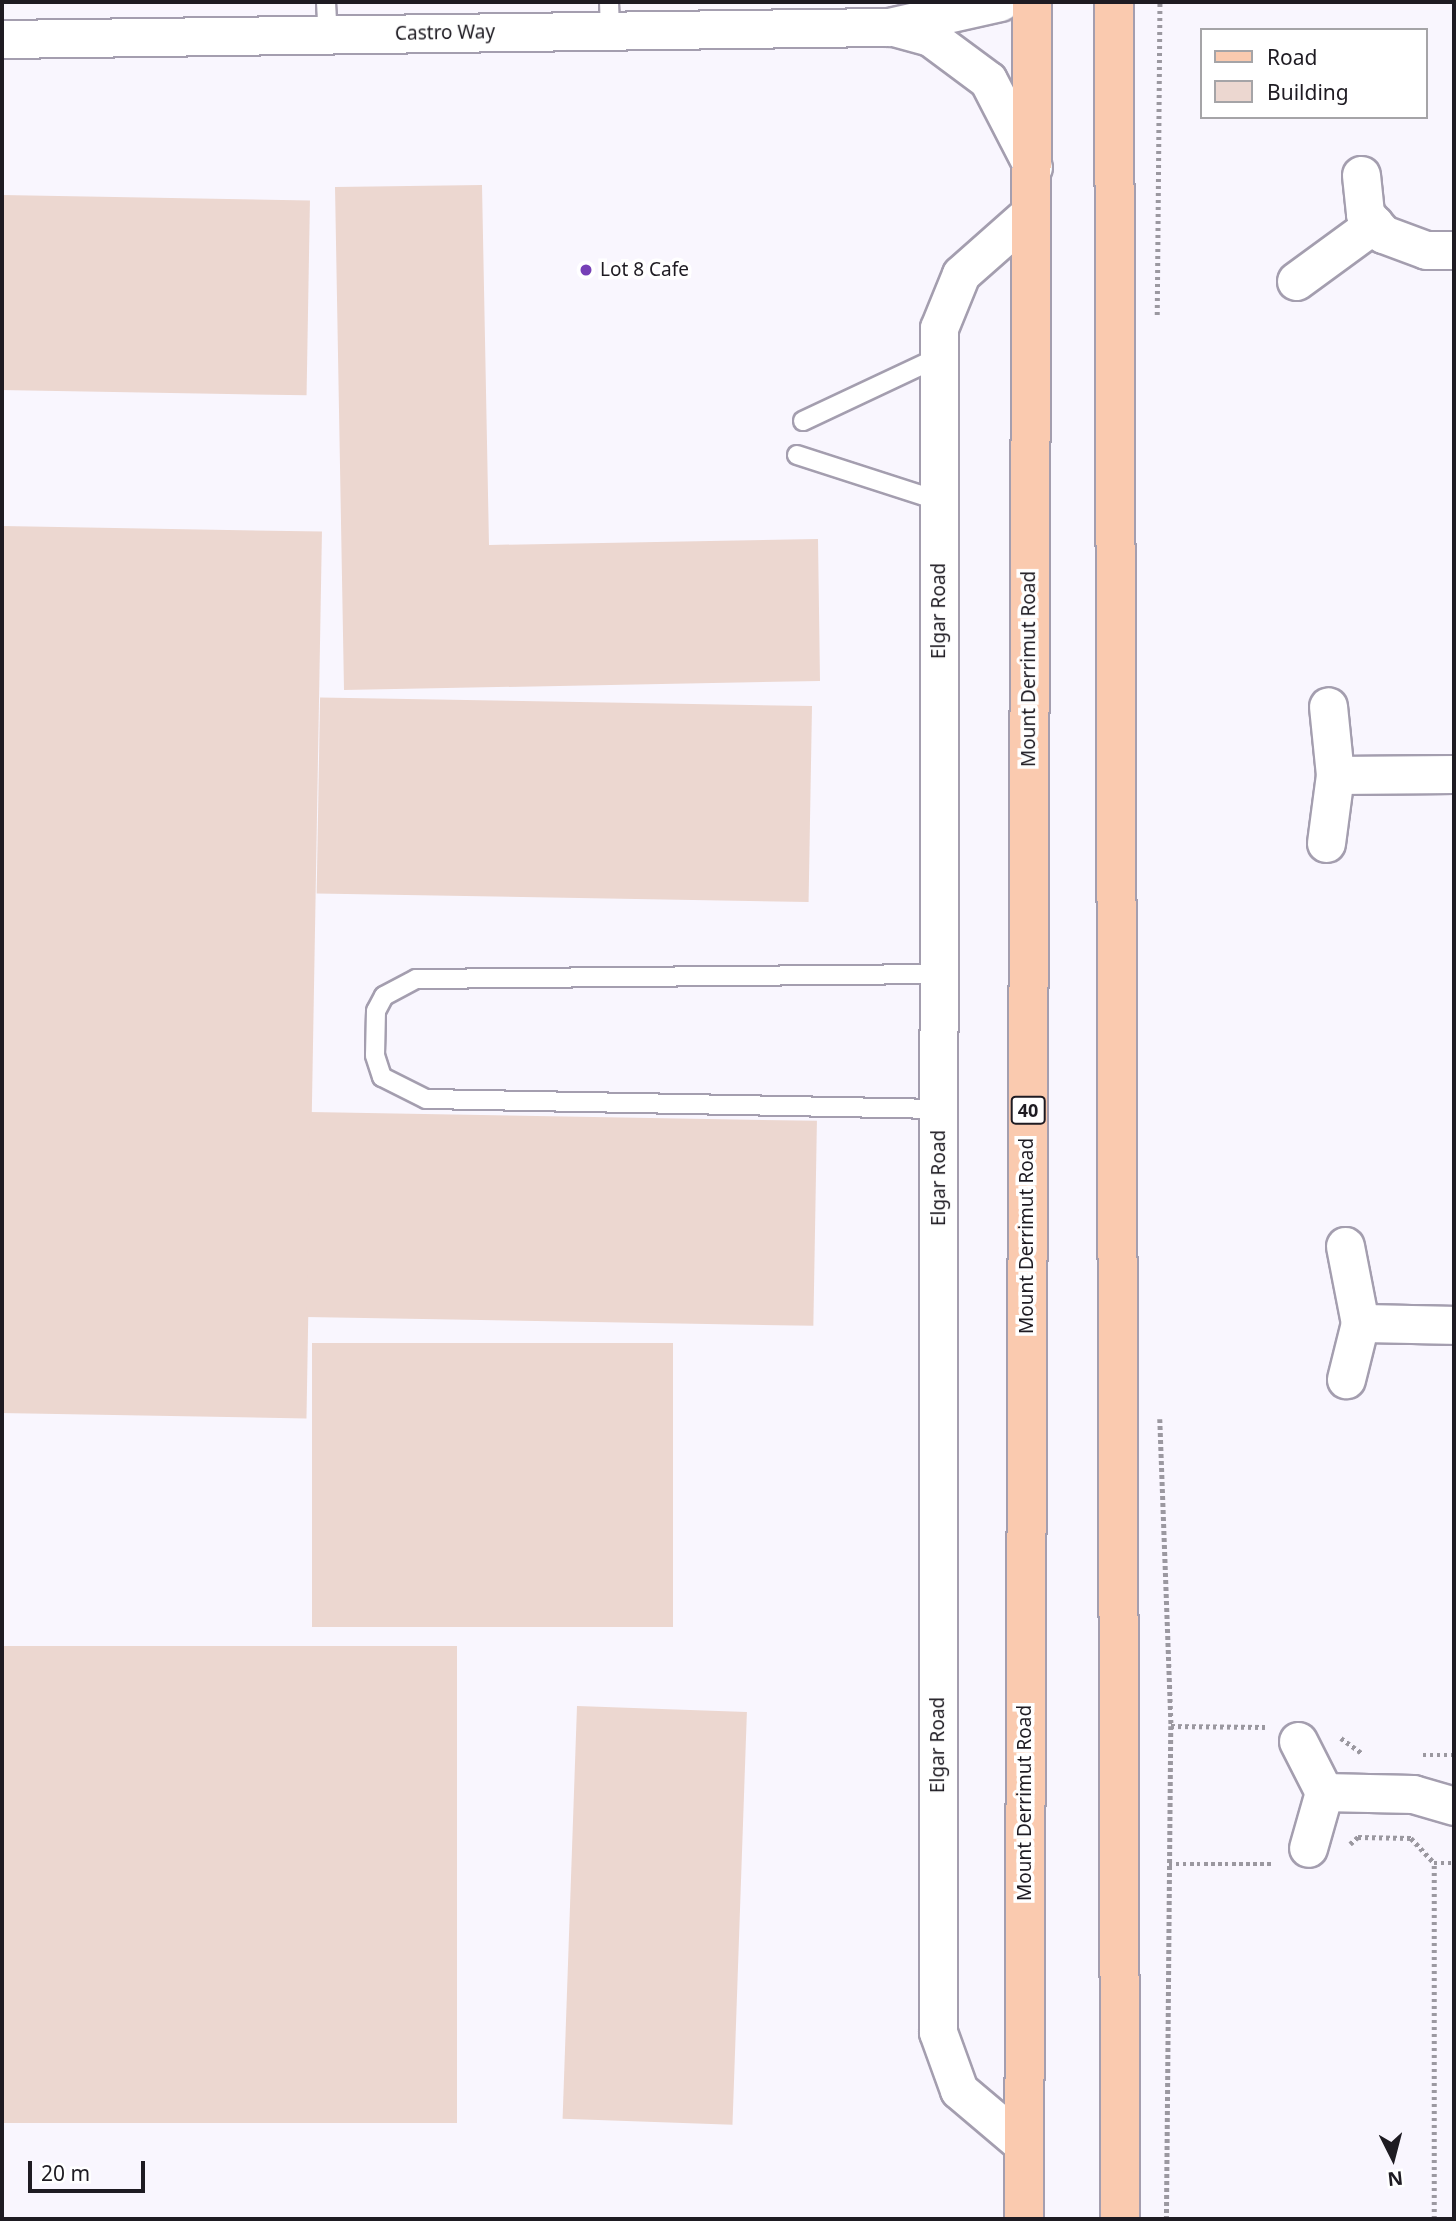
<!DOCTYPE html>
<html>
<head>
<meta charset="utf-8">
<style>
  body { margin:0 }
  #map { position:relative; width:1456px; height:2221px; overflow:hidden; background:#f9f6fe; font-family:"Noto Sans",sans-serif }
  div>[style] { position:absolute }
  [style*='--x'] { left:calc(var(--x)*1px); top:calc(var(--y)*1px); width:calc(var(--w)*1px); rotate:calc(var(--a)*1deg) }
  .building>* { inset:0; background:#ecd7d0; transform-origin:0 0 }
  .path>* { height:4.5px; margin-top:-2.25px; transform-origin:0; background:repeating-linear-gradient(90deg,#9b98a0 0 3.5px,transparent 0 7px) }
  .roads { filter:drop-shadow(2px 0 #a49eaf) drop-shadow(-2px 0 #a49eaf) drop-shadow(0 2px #a49eaf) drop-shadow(0 -2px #a49eaf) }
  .service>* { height:18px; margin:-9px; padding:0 9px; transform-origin:9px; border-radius:9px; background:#fff }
  .minor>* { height:37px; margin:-18.5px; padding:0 18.5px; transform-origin:18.5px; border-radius:18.5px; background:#fff }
  .primary>* { height:38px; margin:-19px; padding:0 19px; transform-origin:19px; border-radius:19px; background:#facaaf }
  .dots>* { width:19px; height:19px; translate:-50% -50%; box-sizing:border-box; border:4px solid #fff; border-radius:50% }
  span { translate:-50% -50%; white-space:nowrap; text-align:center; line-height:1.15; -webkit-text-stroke:7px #fff; paint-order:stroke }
  .shield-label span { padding:2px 5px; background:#fff; border:2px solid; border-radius:5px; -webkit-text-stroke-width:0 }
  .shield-label { font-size:18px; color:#1e1b22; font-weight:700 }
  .street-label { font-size:19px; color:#1e1b22 }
  .poi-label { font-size:19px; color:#1e1b22 }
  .left { translate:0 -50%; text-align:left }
  .frame { position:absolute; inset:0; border:4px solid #1e1b22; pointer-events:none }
  .legend { position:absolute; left:1200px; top:28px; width:228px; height:91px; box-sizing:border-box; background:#fff; border:2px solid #a5a4a7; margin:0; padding:9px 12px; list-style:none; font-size:21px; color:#1e1b22 }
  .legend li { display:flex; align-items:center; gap:14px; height:35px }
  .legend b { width:35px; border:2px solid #a5a4a7 }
  .north { position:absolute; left:1358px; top:2123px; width:70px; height:70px; -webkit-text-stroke:5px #fff; paint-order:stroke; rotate:174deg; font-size:19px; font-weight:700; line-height:28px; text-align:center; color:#1e1b22 }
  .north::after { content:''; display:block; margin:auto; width:24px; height:32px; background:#1e1b22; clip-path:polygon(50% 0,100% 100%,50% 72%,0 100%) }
  .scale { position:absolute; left:28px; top:2161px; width:117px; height:32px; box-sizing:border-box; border:4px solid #1e1b22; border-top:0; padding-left:9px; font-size:21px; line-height:24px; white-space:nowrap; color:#1e1b22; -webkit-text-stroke:5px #fff; paint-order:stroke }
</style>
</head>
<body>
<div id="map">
  <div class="building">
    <div style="clip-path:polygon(482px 185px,489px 545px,818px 539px,820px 681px,344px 690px,335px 187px)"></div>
    <div style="left:2px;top:195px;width:308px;height:195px;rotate:1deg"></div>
    <div style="left:2px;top:526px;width:320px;height:887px;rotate:1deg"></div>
    <div style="left:812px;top:706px;width:196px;height:492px;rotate:91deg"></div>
    <div style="left:310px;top:1112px;width:507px;height:205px;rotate:1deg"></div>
    <div style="left:673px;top:1343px;width:284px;height:361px;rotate:90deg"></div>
    <div style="left:2px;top:1646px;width:455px;height:477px"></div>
    <div style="left:577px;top:1706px;width:170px;height:413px;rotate:2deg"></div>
  </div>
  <div class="path">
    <div style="--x:1157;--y:315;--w:313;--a:-89.5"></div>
    <div style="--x:1160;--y:1419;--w:307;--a:87.9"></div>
    <div style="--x:1171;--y:1726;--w:493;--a:90.5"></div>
    <div style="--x:1171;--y:1726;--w:94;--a:0.6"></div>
    <div style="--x:1341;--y:1738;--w:26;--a:36"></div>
    <div style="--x:1423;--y:1755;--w:31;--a:0"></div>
    <div style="--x:1350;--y:1844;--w:11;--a:-41"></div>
    <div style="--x:1358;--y:1837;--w:53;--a:1.1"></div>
    <div style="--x:1411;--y:1838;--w:34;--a:47"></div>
    <div style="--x:1434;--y:1863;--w:20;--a:0"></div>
    <div style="--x:1169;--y:1864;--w:104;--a:0"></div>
    <div style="--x:1434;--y:2219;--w:356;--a:-90"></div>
  </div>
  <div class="roads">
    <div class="service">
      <div style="--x:326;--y:2;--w:33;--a:87"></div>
      <div style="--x:609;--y:2;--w:28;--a:88"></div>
      <div style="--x:803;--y:421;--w:150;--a:-25.2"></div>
      <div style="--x:797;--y:455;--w:149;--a:17.9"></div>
      <div style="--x:939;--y:1109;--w:513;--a:-178.88"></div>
      <div style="--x:426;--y:1099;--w:49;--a:-153.4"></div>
      <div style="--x:382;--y:1077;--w:23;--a:-108"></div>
      <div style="--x:375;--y:1055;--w:44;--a:-88.7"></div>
      <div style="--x:376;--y:1011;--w:17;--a:-62"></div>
      <div style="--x:384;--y:996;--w:36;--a:-28"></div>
      <div style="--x:416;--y:979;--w:523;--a:-0.55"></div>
    </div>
    <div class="minor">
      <div style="--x:897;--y:28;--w:34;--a:15"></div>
      <div style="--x:930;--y:37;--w:72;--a:36.6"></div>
      <div style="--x:988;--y:80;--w:98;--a:62.7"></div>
      <div style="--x:2;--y:39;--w:887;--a:-0.78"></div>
      <div style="--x:889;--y:27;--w:114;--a:-12.7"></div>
      <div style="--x:1361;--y:175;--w:39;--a:84"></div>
      <div style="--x:1365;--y:214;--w:27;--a:48"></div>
      <div style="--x:1383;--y:234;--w:46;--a:20.4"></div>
      <div style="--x:1426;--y:250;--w:28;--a:0"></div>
      <div style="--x:1296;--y:281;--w:97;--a:-36.2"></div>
      <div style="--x:1335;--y:775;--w:119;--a:-0.5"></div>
      <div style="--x:1326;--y:843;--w:69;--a:-82.5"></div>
      <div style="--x:1335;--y:775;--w:69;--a:-95.8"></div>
      <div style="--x:1345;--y:1246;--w:78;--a:79"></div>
      <div style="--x:1360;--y:1323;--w:58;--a:104"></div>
      <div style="--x:1360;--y:1323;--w:94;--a:1.2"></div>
      <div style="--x:1298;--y:1741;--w:57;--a:63"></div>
      <div style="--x:1324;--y:1792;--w:58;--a:105.9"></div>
      <div style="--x:1324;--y:1792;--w:89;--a:1.3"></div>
      <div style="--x:1413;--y:1794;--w:43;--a:16.3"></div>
      <div style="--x:1024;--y:2145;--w:85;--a:-139.8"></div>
      <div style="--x:959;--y:2090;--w:62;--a:-109.9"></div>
      <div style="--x:938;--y:2032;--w:1704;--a:-89.97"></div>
      <div style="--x:939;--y:328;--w:58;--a:-67.8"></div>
      <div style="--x:961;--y:274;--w:92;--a:-41.5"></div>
    </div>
    <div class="primary">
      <div style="--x:1114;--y:2;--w:2217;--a:89.84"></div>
      <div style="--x:1024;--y:2219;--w:2217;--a:-89.79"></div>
    </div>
  </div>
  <div class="dots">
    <div style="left:586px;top:270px;background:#7640b6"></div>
  </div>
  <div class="shield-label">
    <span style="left:1028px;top:1110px">40</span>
  </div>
  <div class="street-label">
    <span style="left:445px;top:33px;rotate:-1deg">Castro Way</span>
    <span style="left:939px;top:611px;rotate:-90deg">Elgar Road</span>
    <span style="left:1029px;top:669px;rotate:-90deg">Mount Derrimut Road</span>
    <span style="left:939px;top:1178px;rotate:-90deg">Elgar Road</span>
    <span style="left:1027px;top:1236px;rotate:-90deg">Mount Derrimut Road</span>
    <span style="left:938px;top:1745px;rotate:-90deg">Elgar Road</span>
    <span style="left:1025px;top:1803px;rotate:-90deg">Mount Derrimut Road</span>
  </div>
  <div class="poi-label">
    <span class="left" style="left:600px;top:270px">Lot 8 Cafe</span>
  </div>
  <div class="frame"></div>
  <ul class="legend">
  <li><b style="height:9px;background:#facaaf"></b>Road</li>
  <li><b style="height:19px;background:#ecd7d0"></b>Building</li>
  </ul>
  <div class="north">N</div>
  <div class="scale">20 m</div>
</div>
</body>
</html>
